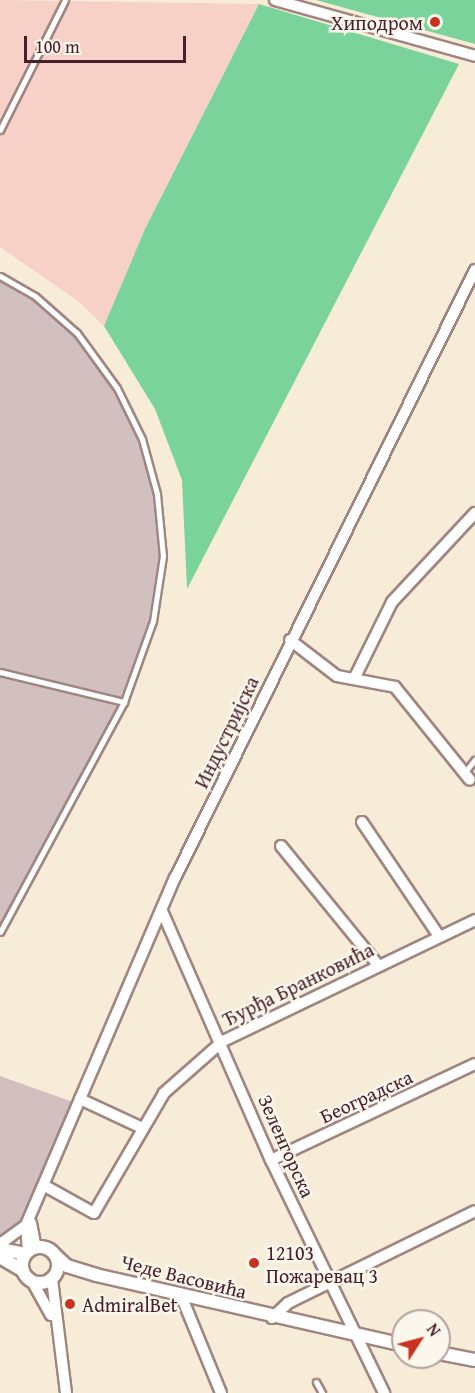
<!DOCTYPE html>
<html>
<head>
<meta charset="utf-8">
<style>
  body { margin:0 }
  #map { position:relative; width:475px; height:1393px; overflow:hidden; background:#f7ecd7; font-family:"Gentium Book Plus",serif }
  div>[style] { position:absolute }
  [style*='--x'] { left:calc(var(--x)*1px); top:calc(var(--y)*1px); width:calc(var(--w)*1px); rotate:calc(var(--a)*1deg) }
  .built>* { inset:0; background:#f7d1c7 }
  .industrial>* { inset:0; background:#d2bfc0 }
  .green>* { inset:0; background:#79d39a }
  .roads { filter:drop-shadow(2px 0 #a08681) drop-shadow(-2px 0 #a08681) drop-shadow(0 2px #a08681) drop-shadow(0 -2px #a08681) }
  .service>* { height:5px; margin:-2.5px; padding:0 2.5px; transform-origin:2.5px; border-radius:2.5px; background:#fff }
  .minor>* { height:10px; margin:-5px; padding:0 5px; transform-origin:5px; border-radius:5px; background:#fff }
  .tertiary>* { height:12px; margin:-6px; padding:0 6px; transform-origin:6px; border-radius:6px; background:#fff }
  .tertiary>.ring { margin:-6px; padding:0; box-sizing:content-box; background:none; border:12px solid #fff; border-radius:50% }
  .dots>* { width:16px; height:16px; translate:-50% -50%; box-sizing:border-box; border:3px solid #fbf7ec; border-radius:50% }
  span { translate:-50% -50%; white-space:nowrap; text-align:center; line-height:1.15; -webkit-text-stroke:5px #fbf7ec; paint-order:stroke }
  .poi-label { font-size:20px; color:#4a1f2b }
  .right { translate:-100% -50%; text-align:right }
  .left { translate:0 -50%; text-align:left }
  .street-label { font-size:20px; color:#4a1f2b }
  .north { position:absolute; left:391px; top:1309px; width:60px; height:60px; box-sizing:border-box; background:#fbf7ec; border:2px solid #b4a19f; border-radius:50%; rotate:54deg; font-size:16px; font-weight:700; line-height:24px; text-align:center; color:#4a1f2b }
  .north::after { content:''; display:block; margin:auto; width:21px; height:27px; background:#c8321e; clip-path:polygon(50% 0,100% 100%,50% 72%,0 100%) }
  .scale { position:absolute; left:24px; top:36px; width:162px; height:27px; box-sizing:border-box; border:3px solid #4a1f2b; border-top:0; padding-left:8px; font-size:18px; line-height:21px; white-space:nowrap; color:#4a1f2b; -webkit-text-stroke:4px #fbf7ec; paint-order:stroke }
</style>
</head>
<body>
<div id="map">
  <div class="built">
    <div style="clip-path:polygon(0 0,259px 4px,145px 229px,104px 326px,78px 301px,0 247px)"></div>
  </div>
  <div class="industrial">
    <div style="clip-path:polygon(0 276px,35px 296px,77px 333px,117px 388px,142px 439px,157px 494px,163px 556px,153px 621px,124px 702px,0 932px)"></div>
    <div style="clip-path:polygon(0 1076px,73px 1102px,26px 1216px,0 1238px)"></div>
  </div>
  <div class="green">
    <div style="clip-path:polygon(316px 0,475px 0,475px 44px)"></div>
    <div style="clip-path:polygon(259px 4px,459px 64px,187px 589px,182px 480px,155px 409px,104px 326px,145px 229px)"></div>
  </div>
  <div class="roads">
    <div class="service">
      <div style="--x:0;--y:130;--w:145;--a:-63.4"></div>
      <div style="--x:0;--y:276;--w:40;--a:29.7"></div>
      <div style="--x:35;--y:296;--w:56;--a:41.4"></div>
      <div style="--x:77;--y:333;--w:68;--a:54"></div>
      <div style="--x:117;--y:388;--w:57;--a:63.9"></div>
      <div style="--x:142;--y:439;--w:57;--a:74.7"></div>
      <div style="--x:157;--y:494;--w:62;--a:84.5"></div>
      <div style="--x:163;--y:556;--w:66;--a:98.7"></div>
      <div style="--x:153;--y:621;--w:86;--a:109.7"></div>
      <div style="--x:124;--y:702;--w:261;--a:118.3"></div>
      <div style="--x:0;--y:672;--w:128;--a:13.6"></div>
      <div style="--x:465;--y:772;--w:16;--a:-52"></div>
      <div style="--x:316;--y:1382;--w:13;--a:61"></div>
    </div>
    <div class="minor">
      <div style="--x:275;--y:0;--w:208;--a:15.6"></div>
      <div style="--x:290;--y:640;--w:59;--a:37.5"></div>
      <div style="--x:337;--y:676;--w:59;--a:10.7"></div>
      <div style="--x:395;--y:687;--w:119;--a:51.1"></div>
      <div style="--x:354;--y:679;--w:86;--a:-63.7"></div>
      <div style="--x:392;--y:602;--w:122;--a:-47"></div>
      <div style="--x:362;--y:822;--w:138;--a:56"></div>
      <div style="--x:281;--y:846;--w:154;--a:50.8"></div>
      <div style="--x:162;--y:911;--w:272;--a:66.4"></div>
      <div style="--x:271;--y:1160;--w:259;--a:64.1"></div>
      <div style="--x:80;--y:1099;--w:66;--a:25"></div>
      <div style="--x:271;--y:1160;--w:225;--a:-25.2"></div>
      <div style="--x:45;--y:1186;--w:56;--a:28.9"></div>
      <div style="--x:94;--y:1213;--w:139;--a:-59.7"></div>
      <div style="--x:164;--y:1093;--w:79;--a:-41.4"></div>
      <div style="--x:223;--y:1041;--w:280;--a:-25.6"></div>
      <div style="--x:31;--y:1223;--w:25;--a:79"></div>
      <div style="--x:0;--y:1244;--w:32;--a:-36"></div>
      <div style="--x:28;--y:1252;--w:27;--a:-94"></div>
      <div style="--x:26;--y:1225;--w:378;--a:-66.8"></div>
      <div style="--x:175;--y:878;--w:678;--a:-63.74"></div>
      <div style="--x:52;--y:1279;--w:115;--a:83"></div>
      <div style="--x:32;--y:1281;--w:39;--a:61"></div>
      <div style="--x:180;--y:1293;--w:108;--a:67.7"></div>
      <div style="--x:272;--y:1318;--w:22;--a:-43"></div>
      <div style="--x:288;--y:1303;--w:208;--a:-26.2"></div>
    </div>
    <div class="tertiary">
      <div class="ring" style="left:22px;top:1247px;width:24px;height:24px"></div>
      <div style="--x:0;--y:1249;--w:26;--a:11"></div>
      <div style="--x:55;--y:1255;--w:16;--a:43"></div>
      <div style="--x:67;--y:1266;--w:30;--a:17"></div>
      <div style="--x:96;--y:1275;--w:315;--a:12.8"></div>
      <div style="--x:0;--y:1257;--w:27;--a:31"></div>
      <div style="--x:439;--y:1353;--w:37;--a:11"></div>
    </div>
  </div>
  <div class="dots">
    <div style="left:435px;top:22px;background:#c8321e"></div>
    <div style="left:254px;top:1263px;background:#c8321e"></div>
    <div style="left:70px;top:1304px;background:#c8321e"></div>
  </div>
  <div class="poi-label">
    <span class="right" style="left:423px;top:22px">Хиподром</span>
    <span class="left" style="left:266px;top:1264px">12103<br>Пожаревац 3</span>
    <span class="left" style="left:82px;top:1304px">AdmiralBet</span>
  </div>
  <div class="street-label">
    <span style="left:226px;top:732px;rotate:-64deg">Индустријска</span>
    <span style="left:298px;top:984px;rotate:-26deg">Ђурђа Бранковића</span>
    <span style="left:366px;top:1096px;rotate:-25deg">Београдска</span>
    <span style="left:287px;top:1146px;rotate:66deg">Зеленгорска</span>
    <span style="left:184px;top:1276px;rotate:14deg">Чеде Васовића</span>
  </div>
  <div class="north">N</div>
  <div class="scale">100 m</div>
</div>
</body>
</html>
